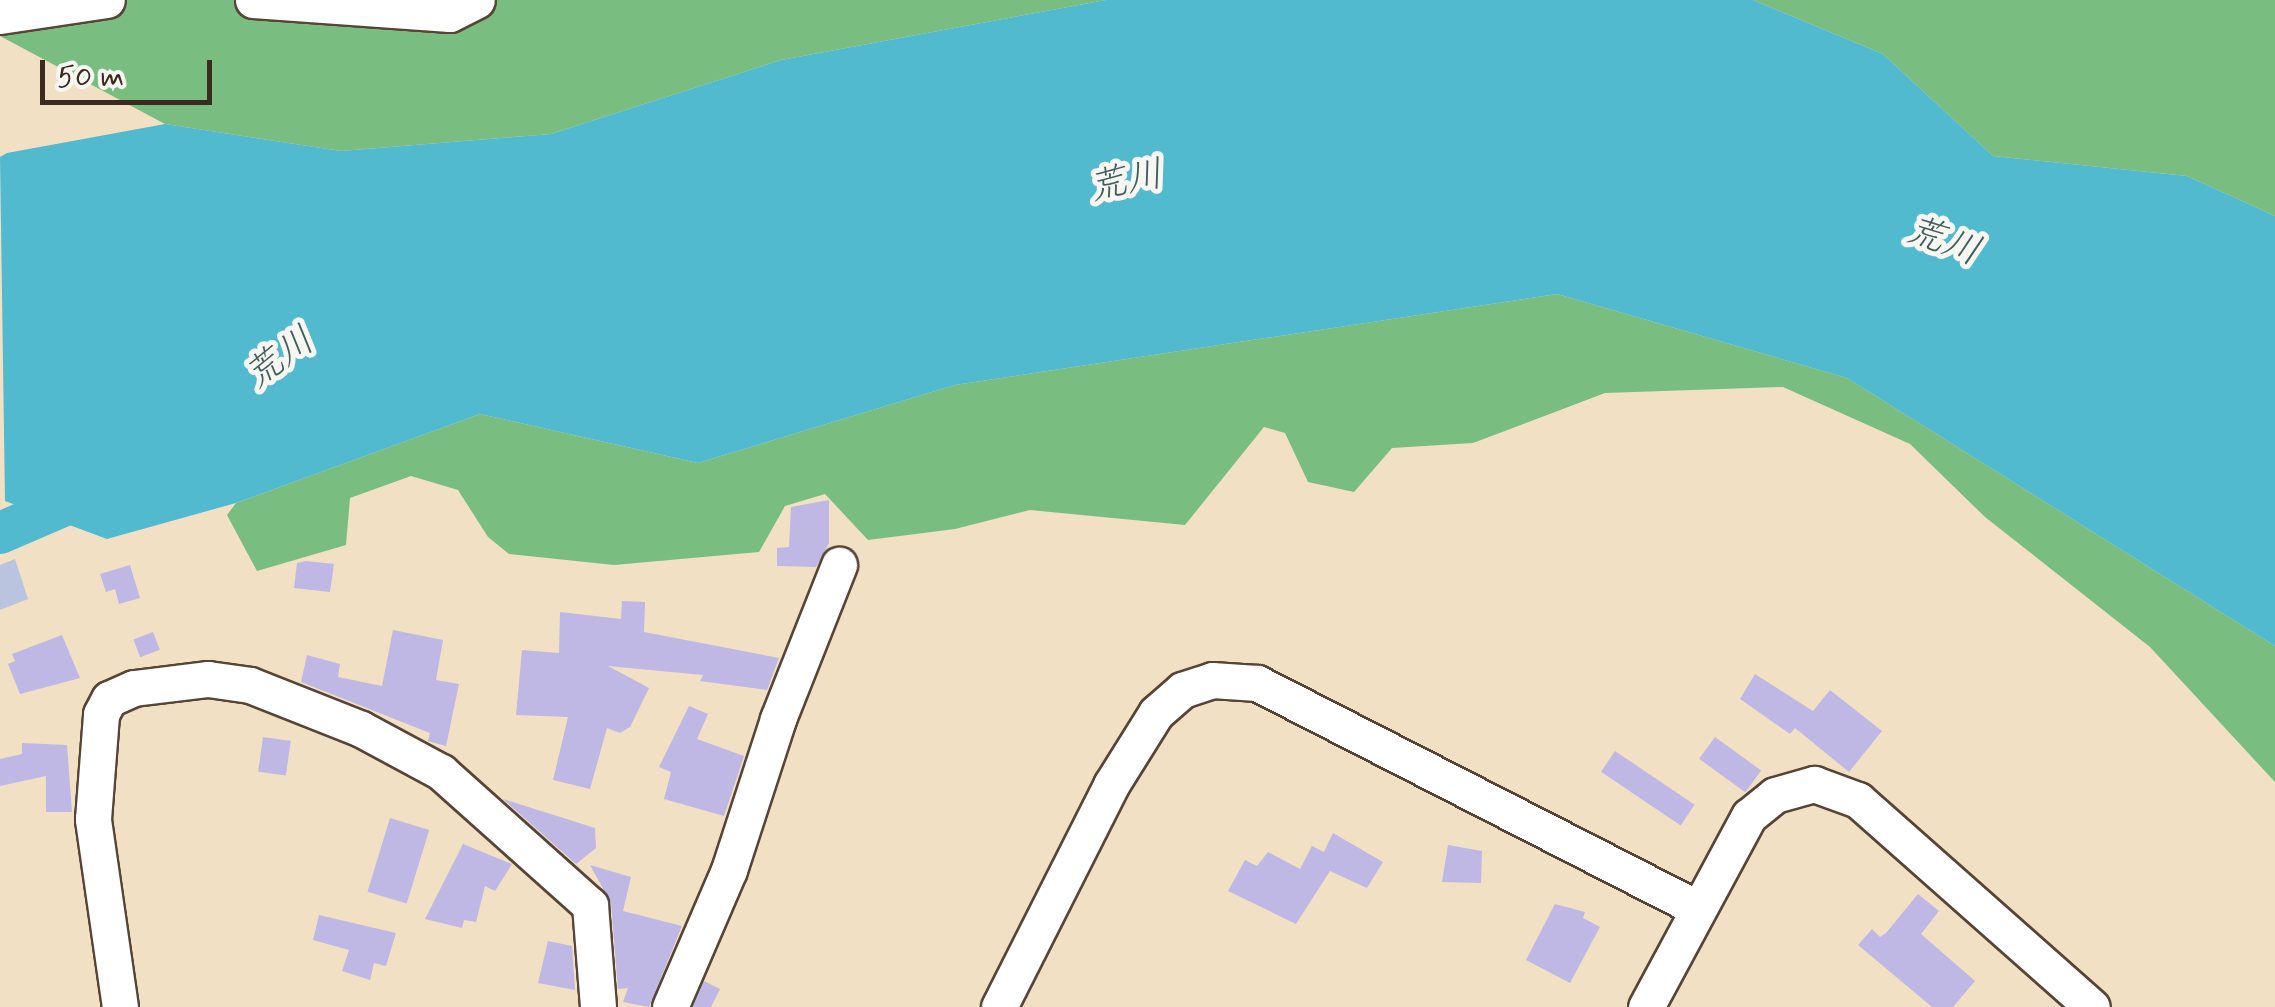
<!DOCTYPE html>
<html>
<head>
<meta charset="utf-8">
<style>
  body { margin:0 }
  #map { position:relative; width:2275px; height:1007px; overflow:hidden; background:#f1e0c4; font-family:Mynerve,"Klee One",sans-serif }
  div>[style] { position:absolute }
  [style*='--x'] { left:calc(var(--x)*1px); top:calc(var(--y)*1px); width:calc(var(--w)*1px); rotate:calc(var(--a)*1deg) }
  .industrial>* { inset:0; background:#bac4de }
  .forest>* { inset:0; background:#7abd80 }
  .water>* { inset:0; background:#52bacf }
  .river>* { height:42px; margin:-21px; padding:0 21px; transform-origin:21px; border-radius:21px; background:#52bacf }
  .building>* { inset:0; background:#bfb8e4; transform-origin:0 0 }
  .roads { filter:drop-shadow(2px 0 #564537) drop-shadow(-2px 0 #564537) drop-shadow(0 2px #564537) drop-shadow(0 -2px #564537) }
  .minor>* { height:35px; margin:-17.5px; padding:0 17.5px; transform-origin:17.5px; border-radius:17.5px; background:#fff }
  span { translate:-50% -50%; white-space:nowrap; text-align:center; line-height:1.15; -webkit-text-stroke:10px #f6f6f2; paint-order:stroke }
  .water-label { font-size:38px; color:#435c5c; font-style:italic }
  .scale { position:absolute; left:40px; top:60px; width:172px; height:45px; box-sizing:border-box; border:5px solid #3b2a1e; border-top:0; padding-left:12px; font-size:30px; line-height:35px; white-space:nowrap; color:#3b2a1e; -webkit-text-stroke:8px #f6f6f2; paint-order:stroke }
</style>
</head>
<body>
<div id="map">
  <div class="industrial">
    <div style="clip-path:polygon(15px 559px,28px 599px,0 610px,0 565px)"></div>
  </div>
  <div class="forest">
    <div style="clip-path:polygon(0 0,1106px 0,781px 60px,551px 134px,341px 151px,165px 124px,0 36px)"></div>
    <div style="clip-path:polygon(1753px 0,2275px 0,2275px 216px,2187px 176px,1993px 156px,1883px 54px)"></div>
    <div style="clip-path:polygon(1557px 294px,1847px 378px,2275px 646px,2275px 782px,2150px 647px,1985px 517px,1910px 444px,1783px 387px,1605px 393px,1473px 443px,1392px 448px,1354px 492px,1308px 482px,1285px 433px,1264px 427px,1185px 525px,1030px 510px,955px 529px,868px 540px,825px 494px,785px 506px,759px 552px,614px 565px,509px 554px,488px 537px,458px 490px,411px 476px,350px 498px,346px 545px,257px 571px,227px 515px,236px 503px,480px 414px,698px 463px,955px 385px)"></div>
  </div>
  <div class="water">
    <div style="clip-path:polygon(1106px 0,1753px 0,1883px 54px,1993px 156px,2187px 176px,2275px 216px,2275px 646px,1847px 378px,1557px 294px,955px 385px,698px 463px,480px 414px,236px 503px,107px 539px,5px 501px,0 157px,7px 153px,165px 124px,341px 151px,551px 134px,781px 60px)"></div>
  </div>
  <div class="river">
    <div style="--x:0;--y:533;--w:103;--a:-23.3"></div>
  </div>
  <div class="building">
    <div style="clip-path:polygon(829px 500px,829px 543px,816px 567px,777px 566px,777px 548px,789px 547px,791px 507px)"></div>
    <div style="clip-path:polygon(306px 561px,334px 564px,330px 592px,294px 588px,297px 563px)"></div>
    <div style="clip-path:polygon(130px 565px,140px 598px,119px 604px,115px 589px,106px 592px,100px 574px)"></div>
    <div style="clip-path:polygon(622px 601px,645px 602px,644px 632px,779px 658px,767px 690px,700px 681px,703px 675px,608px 666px,649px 688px,630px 727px,620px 733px,607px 728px,590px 789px,553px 780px,568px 717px,516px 715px,522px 650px,559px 653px,560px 612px,621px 619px)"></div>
    <div style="clip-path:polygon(393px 630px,443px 640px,436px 680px,459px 684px,446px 746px,428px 741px,430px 733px,301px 682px,307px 655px,340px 664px,338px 677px,382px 686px)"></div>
    <div style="left:153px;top:632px;width:19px;height:21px;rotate:69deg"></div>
    <div style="clip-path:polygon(62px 635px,80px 678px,20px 694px,8px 664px,15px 661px,12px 654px)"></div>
    <div style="clip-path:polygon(1755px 674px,1813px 711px,1830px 690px,1882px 731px,1849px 772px,1795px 728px,1790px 734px,1740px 699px)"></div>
    <div style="clip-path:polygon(689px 706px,708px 714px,697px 739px,744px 756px,724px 816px,664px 799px,671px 772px,659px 767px)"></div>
    <div style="left:263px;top:737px;width:28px;height:35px;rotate:8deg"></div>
    <div style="left:1715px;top:737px;width:57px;height:27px;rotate:36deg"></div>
    <div style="clip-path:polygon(22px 743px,67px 745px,72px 812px,46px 812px,46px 776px,0 786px,0 759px,22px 754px)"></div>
    <div style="left:1615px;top:751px;width:96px;height:25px;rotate:34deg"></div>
    <div style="clip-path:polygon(503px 799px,595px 828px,596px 848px,576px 864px)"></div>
    <div style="left:390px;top:818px;width:41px;height:77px;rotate:17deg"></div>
    <div style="clip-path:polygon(1333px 833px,1383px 862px,1367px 888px,1330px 871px,1296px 924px,1228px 891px,1245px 860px,1257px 866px,1268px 852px,1300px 869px,1312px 846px,1324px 852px)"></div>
    <div style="clip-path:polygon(463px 844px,512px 864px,495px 891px,485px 886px,476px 922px,464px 920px,462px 928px,425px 919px)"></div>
    <div style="clip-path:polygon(1448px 845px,1482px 851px,1481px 883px,1442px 882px)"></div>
    <div style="clip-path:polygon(590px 865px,631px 877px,623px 911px,682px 926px,649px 1007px,623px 1002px,628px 988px,618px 989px,611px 903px)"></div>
    <div style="clip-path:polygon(1918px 894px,1939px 911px,1921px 934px,1975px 981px,1953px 1007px,1932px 1007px,1858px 945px,1872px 929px,1880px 937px,1886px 933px)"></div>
    <div style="clip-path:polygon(1555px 904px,1585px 912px,1583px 918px,1600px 927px,1570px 983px,1526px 960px)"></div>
    <div style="clip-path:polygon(319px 915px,396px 933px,386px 966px,374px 963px,370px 980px,342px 971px,349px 950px,313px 940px)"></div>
    <div style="clip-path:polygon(548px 941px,572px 946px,575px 990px,538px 983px)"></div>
    <div style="clip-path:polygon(704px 981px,720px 989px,711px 1007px,693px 1007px)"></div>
  </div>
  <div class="roads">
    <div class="minor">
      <div style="--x:253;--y:0;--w:197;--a:4.1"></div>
      <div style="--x:450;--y:14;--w:30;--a:-27"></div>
      <div style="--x:0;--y:16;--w:108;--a:-8.5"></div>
      <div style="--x:120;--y:1007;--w:190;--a:-98.2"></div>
      <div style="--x:93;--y:819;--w:105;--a:-85.6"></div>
      <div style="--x:101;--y:714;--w:17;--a:-62"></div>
      <div style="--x:109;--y:699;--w:27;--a:-24"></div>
      <div style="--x:134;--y:688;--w:75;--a:-6.9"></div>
      <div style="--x:208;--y:679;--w:42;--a:8.1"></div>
      <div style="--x:250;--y:685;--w:119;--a:21.6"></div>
      <div style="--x:361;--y:729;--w:91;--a:28.3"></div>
      <div style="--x:441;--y:772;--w:200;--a:41.8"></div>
      <div style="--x:590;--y:905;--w:102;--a:85.5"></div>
      <div style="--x:670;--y:1007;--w:149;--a:-66.7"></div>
      <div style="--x:729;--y:870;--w:159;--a:-72"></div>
      <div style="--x:778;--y:719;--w:166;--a:-68.4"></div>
      <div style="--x:999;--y:1007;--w:249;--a:-63.2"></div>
      <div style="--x:1111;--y:785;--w:85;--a:-58"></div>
      <div style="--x:1156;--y:713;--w:35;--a:-41"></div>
      <div style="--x:1182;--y:690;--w:32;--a:-18"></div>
      <div style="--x:1212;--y:680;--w:45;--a:3.8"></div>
      <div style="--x:1257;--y:683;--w:494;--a:27.1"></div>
      <div style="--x:1646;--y:1007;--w:217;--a:-61.7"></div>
      <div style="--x:1749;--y:816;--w:33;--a:-39"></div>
      <div style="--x:1775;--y:795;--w:41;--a:-15.8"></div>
      <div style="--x:1814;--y:784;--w:47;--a:20"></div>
      <div style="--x:1858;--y:800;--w:312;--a:41.5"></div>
    </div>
  </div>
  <div class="water-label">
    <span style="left:1126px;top:182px;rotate:-12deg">荒川</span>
    <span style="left:1943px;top:242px;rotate:20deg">荒川</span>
    <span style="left:280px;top:359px;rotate:-36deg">荒川</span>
  </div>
  <div class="scale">50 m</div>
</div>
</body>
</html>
